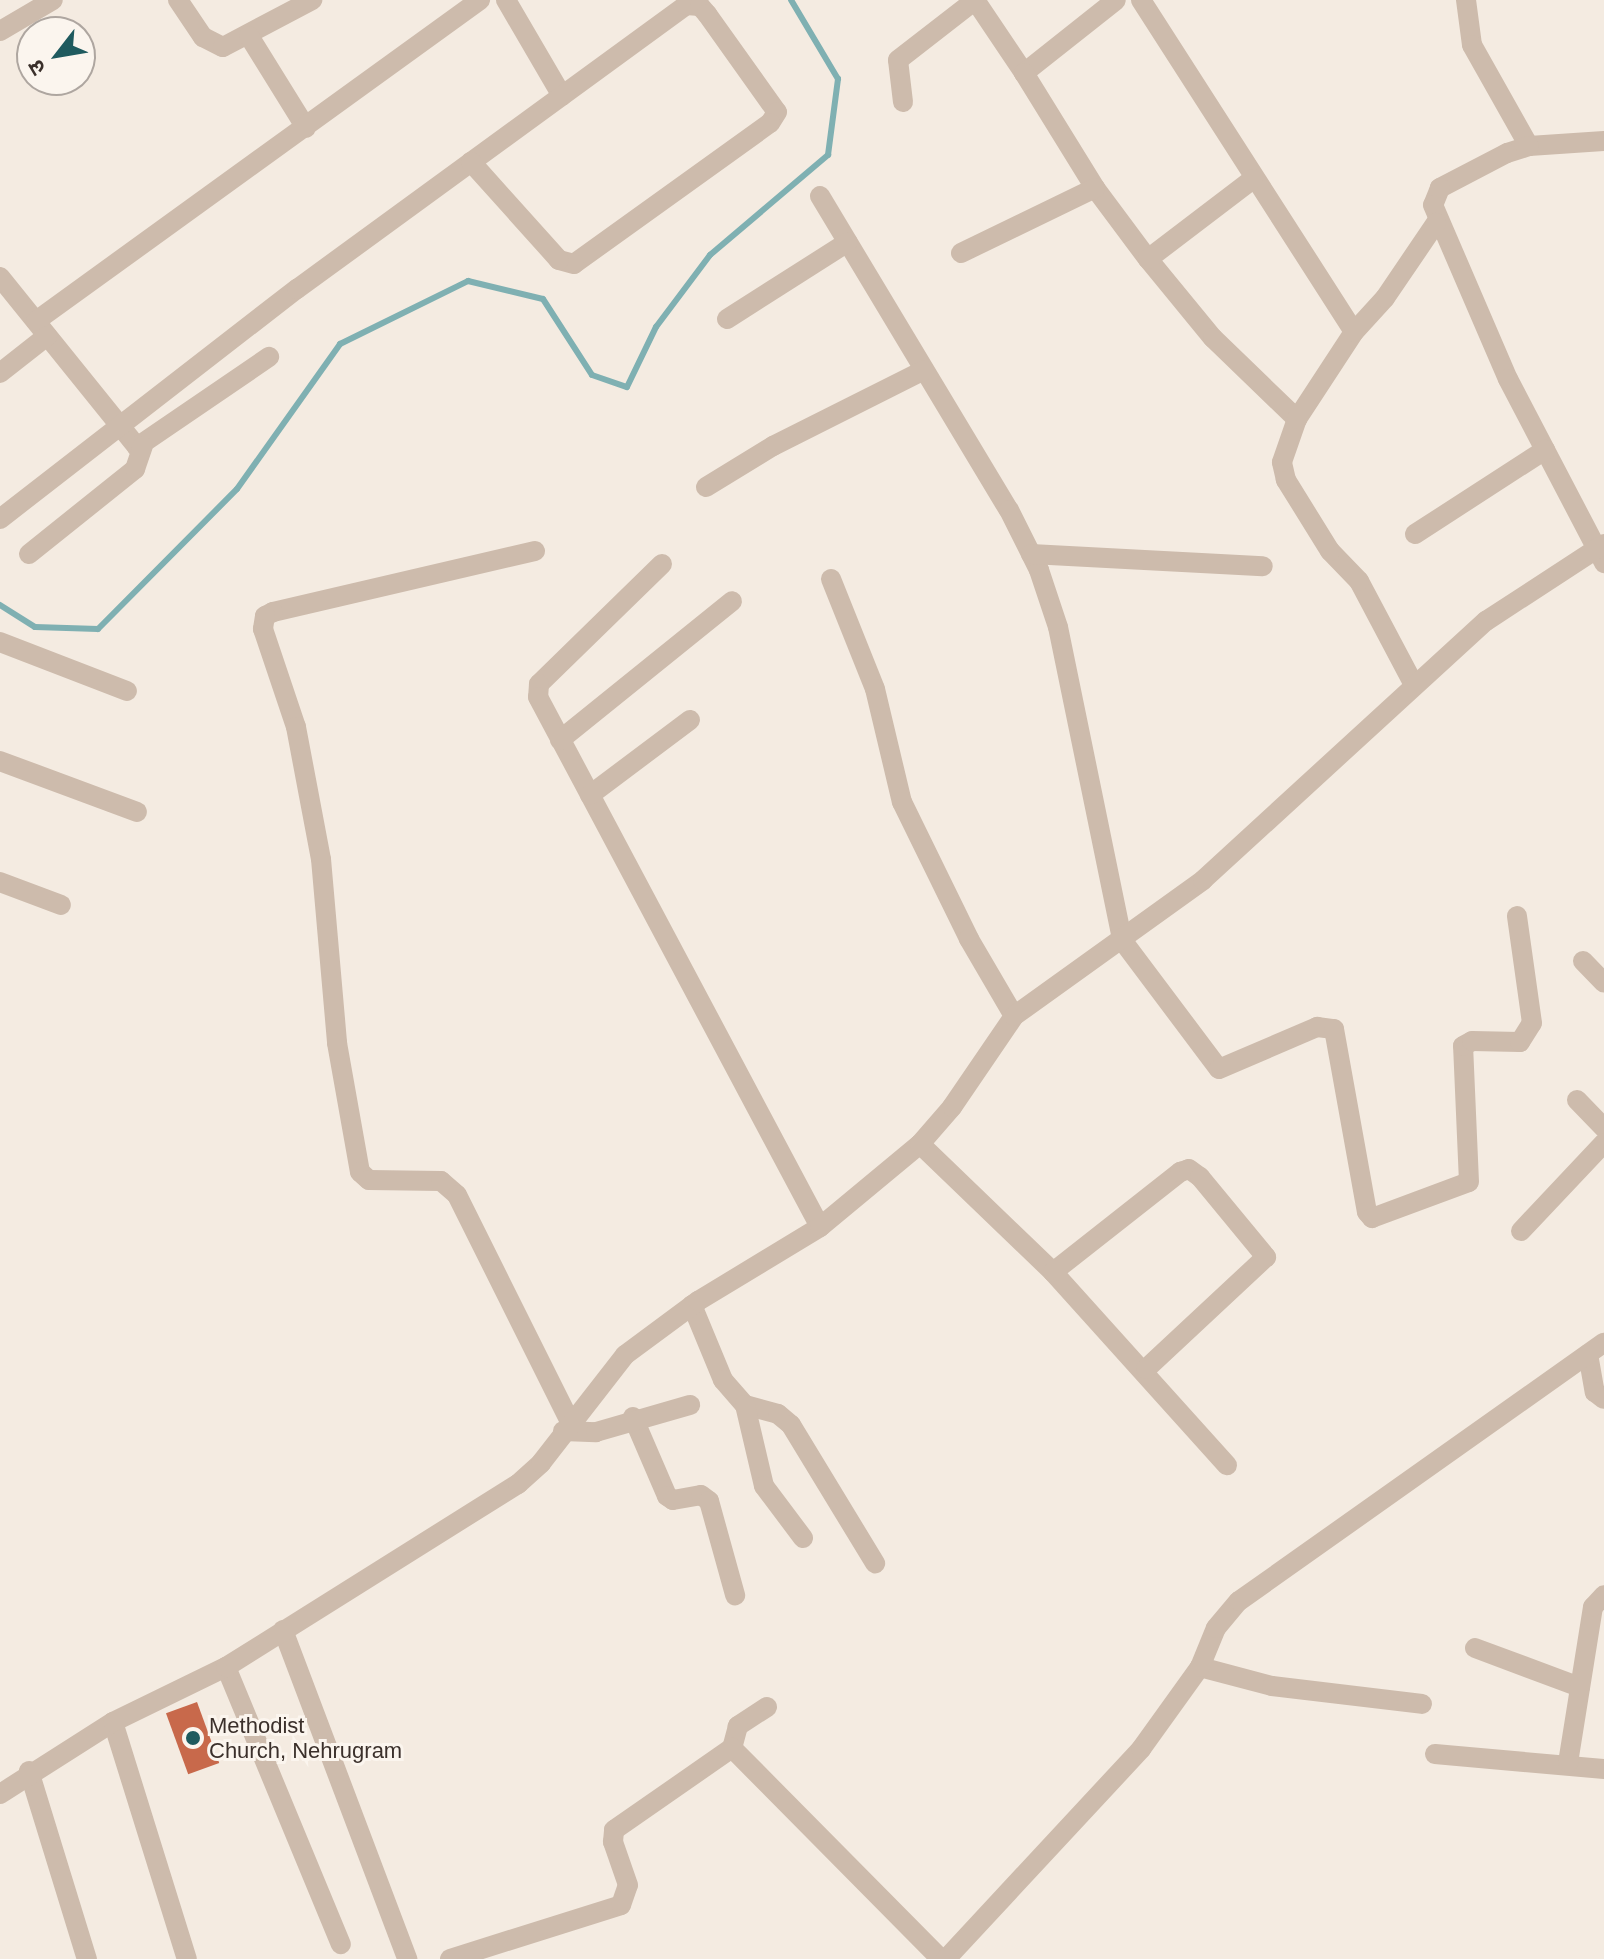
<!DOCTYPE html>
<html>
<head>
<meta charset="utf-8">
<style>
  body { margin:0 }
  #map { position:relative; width:1604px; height:1959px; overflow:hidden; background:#f4ebe1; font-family:Arial,"Noto Sans Devanagari",sans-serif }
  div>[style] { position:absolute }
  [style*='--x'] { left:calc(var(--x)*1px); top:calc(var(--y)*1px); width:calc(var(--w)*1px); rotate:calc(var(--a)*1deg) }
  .stream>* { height:6px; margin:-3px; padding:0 3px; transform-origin:3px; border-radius:3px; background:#7fb0b2 }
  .building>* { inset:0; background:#c8694b; transform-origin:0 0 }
  .minor>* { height:20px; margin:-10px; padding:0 10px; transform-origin:10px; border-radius:10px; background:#cdbbac }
  .dots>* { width:22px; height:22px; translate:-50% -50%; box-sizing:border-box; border:4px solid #fbf5ee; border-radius:50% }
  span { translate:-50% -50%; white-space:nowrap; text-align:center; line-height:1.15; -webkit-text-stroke:6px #fbf5ee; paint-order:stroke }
  .poi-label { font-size:22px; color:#3b302b }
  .left { translate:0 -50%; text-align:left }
  .north { position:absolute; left:16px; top:16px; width:80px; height:80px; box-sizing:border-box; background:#fbf5ee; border:2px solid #aea6a0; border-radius:50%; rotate:239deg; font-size:22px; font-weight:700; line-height:32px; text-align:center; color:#3b302b }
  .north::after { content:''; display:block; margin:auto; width:28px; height:36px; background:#1f5a5e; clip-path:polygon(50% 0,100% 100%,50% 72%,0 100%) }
</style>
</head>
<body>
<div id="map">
  <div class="stream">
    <div style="--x:0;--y:605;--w:41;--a:32.2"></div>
    <div style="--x:35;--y:627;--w:63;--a:1.8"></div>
    <div style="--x:98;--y:629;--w:197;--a:-45.2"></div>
    <div style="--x:237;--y:489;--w:178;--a:-54.6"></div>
    <div style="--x:340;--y:344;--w:143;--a:-26.2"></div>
    <div style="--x:468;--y:281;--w:77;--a:13.5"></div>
    <div style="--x:543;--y:299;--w:90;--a:57.2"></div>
    <div style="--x:592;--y:375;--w:37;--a:19"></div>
    <div style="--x:627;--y:387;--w:67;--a:-64.2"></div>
    <div style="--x:656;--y:327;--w:90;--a:-53.1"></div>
    <div style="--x:710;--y:255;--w:155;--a:-40.3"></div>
    <div style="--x:828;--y:155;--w:77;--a:-82.5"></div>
    <div style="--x:838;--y:79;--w:92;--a:-120.7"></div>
  </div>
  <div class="building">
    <div style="left:197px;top:1702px;width:65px;height:33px;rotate:70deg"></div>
  </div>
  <div class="minor">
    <div style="--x:178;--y:0;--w:45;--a:56"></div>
    <div style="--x:203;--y:37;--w:22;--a:27"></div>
    <div style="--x:223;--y:47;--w:101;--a:-27.8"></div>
    <div style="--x:506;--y:0;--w:111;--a:59.7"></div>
    <div style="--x:975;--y:0;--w:88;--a:56.1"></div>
    <div style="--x:1024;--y:73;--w:117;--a:-38.4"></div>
    <div style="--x:1141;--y:0;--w:394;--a:57.3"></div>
    <div style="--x:1466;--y:0;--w:45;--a:82.4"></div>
    <div style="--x:1472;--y:45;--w:116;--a:60.6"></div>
    <div style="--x:0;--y:31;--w:61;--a:-30.3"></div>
    <div style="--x:249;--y:36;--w:108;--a:58.2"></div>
    <div style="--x:1024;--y:73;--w:135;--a:58.3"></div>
    <div style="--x:1095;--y:188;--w:89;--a:53.3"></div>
    <div style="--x:1148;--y:259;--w:102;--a:50.6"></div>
    <div style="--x:1213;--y:338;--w:117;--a:44"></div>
    <div style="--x:903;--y:102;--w:42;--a:-96.8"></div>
    <div style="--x:898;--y:60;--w:96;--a:-37.8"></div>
    <div style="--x:1604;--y:141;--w:75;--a:176.2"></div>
    <div style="--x:1529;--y:146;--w:23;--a:162"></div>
    <div style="--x:1507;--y:153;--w:76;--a:152.4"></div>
    <div style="--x:1440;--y:188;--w:18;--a:112"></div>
    <div style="--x:1433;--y:205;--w:189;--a:66.7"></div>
    <div style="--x:1508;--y:379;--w:208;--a:62.4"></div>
    <div style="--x:820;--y:196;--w:366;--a:59"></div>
    <div style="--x:1009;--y:510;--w:67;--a:63.4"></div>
    <div style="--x:1039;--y:570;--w:60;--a:71.6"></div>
    <div style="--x:1058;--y:627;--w:319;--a:78.4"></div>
    <div style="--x:1122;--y:940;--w:161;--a:53.1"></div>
    <div style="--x:1219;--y:1069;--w:107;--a:-23.2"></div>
    <div style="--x:1317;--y:1027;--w:17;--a:7"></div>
    <div style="--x:1334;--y:1029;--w:186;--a:79.8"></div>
    <div style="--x:1367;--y:1212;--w:8;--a:50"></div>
    <div style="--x:1372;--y:1218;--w:103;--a:-20.4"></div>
    <div style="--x:1469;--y:1182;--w:136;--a:-92.5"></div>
    <div style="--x:1463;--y:1046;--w:10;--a:-29"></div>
    <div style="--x:1472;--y:1041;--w:48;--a:1.2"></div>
    <div style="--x:1520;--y:1042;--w:22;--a:-58"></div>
    <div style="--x:1532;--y:1023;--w:108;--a:-98"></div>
    <div style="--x:961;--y:253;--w:149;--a:-25.9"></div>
    <div style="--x:1148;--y:259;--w:132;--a:-37.3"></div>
    <div style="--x:0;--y:277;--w:218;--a:51.1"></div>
    <div style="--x:137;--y:447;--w:160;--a:-34.3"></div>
    <div style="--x:727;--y:319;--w:143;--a:-32.5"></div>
    <div style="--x:36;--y:321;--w:548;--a:-35.87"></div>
    <div style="--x:0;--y:373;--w:60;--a:-38.2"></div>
    <div style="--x:706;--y:487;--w:79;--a:-31.5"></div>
    <div style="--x:773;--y:446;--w:169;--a:-26.7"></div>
    <div style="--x:0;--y:519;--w:376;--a:-37.8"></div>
    <div style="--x:297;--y:289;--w:482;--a:-36.1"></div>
    <div style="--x:686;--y:5;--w:14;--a:4"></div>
    <div style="--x:700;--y:6;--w:11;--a:49"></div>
    <div style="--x:707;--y:14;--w:120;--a:54.5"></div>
    <div style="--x:777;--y:112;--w:13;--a:122"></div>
    <div style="--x:770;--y:123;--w:241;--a:144.3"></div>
    <div style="--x:574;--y:264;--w:16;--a:-165"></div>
    <div style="--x:559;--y:260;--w:132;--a:-131.9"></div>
    <div style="--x:1415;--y:534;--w:155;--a:-32.9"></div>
    <div style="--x:535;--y:551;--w:269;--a:166.9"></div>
    <div style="--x:273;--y:612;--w:9;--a:153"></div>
    <div style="--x:265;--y:616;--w:13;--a:99"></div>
    <div style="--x:263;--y:629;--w:103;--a:71.4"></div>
    <div style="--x:296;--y:727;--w:134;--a:79.3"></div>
    <div style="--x:321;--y:859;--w:185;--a:85"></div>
    <div style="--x:337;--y:1043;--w:131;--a:79.9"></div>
    <div style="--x:360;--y:1172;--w:12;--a:42"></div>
    <div style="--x:369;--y:1180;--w:72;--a:0.8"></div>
    <div style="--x:441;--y:1181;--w:21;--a:41"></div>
    <div style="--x:457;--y:1195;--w:254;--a:63.5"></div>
    <div style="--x:29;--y:554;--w:136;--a:-38.7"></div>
    <div style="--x:135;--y:469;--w:24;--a:-71"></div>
    <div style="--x:1031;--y:554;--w:232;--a:3"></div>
    <div style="--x:662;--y:564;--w:172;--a:135.7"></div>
    <div style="--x:539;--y:684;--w:13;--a:94"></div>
    <div style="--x:538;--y:697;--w:600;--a:61.98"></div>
    <div style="--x:831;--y:579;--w:118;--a:68.2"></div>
    <div style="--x:875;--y:689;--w:116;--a:76.6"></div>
    <div style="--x:902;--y:802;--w:153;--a:63.9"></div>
    <div style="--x:969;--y:939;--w:89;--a:59.7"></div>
    <div style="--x:0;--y:642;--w:136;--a:21.1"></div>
    <div style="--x:1413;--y:683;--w:115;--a:-117.9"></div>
    <div style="--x:1359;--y:581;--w:42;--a:-134"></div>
    <div style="--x:1330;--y:551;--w:84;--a:-121.8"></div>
    <div style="--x:1286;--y:480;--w:18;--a:-103"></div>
    <div style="--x:1282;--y:462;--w:46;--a:-70.8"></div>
    <div style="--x:1297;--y:419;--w:104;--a:-56.8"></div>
    <div style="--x:1354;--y:332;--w:46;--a:-47.6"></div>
    <div style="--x:1385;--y:298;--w:91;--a:-55.8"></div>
    <div style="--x:560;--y:740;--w:221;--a:-38.9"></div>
    <div style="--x:0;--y:761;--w:146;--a:20.4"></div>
    <div style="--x:590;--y:795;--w:125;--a:-36.9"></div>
    <div style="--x:0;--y:882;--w:65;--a:20.7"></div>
    <div style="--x:1583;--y:961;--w:30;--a:46"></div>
    <div style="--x:1577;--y:1100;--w:39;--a:46"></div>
    <div style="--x:920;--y:1144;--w:185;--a:43.9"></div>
    <div style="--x:1053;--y:1272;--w:260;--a:48"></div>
    <div style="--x:1521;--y:1231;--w:121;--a:-46.7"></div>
    <div style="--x:1053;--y:1272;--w:162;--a:-38.2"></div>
    <div style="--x:1180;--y:1172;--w:9;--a:-18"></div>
    <div style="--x:1189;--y:1169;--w:14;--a:36"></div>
    <div style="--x:1200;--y:1177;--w:104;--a:50.5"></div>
    <div style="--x:1266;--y:1257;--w:164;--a:137"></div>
    <div style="--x:692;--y:1305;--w:81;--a:67.5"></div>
    <div style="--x:723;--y:1380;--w:33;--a:49"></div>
    <div style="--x:745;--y:1405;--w:34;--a:15"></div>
    <div style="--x:778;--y:1414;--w:17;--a:40"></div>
    <div style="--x:791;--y:1425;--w:162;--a:58.7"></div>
    <div style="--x:1588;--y:1354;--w:39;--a:80"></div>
    <div style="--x:1595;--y:1392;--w:11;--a:38"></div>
    <div style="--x:745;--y:1405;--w:83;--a:76.8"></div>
    <div style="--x:764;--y:1486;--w:65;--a:53.1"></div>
    <div style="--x:633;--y:1417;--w:86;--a:66.7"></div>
    <div style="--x:667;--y:1496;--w:7;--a:34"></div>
    <div style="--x:673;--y:1500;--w:28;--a:-10"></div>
    <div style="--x:701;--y:1495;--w:10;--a:37"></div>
    <div style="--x:709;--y:1501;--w:98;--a:74.5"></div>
    <div style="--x:563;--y:1431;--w:33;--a:2"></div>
    <div style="--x:596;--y:1432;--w:98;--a:-16"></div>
    <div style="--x:283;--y:1630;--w:352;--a:69.3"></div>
    <div style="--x:1475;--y:1648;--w:112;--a:20.4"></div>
    <div style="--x:226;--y:1667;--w:300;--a:67.5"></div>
    <div style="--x:1200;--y:1667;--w:74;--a:14.8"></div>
    <div style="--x:1272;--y:1686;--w:151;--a:6.8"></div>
    <div style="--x:767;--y:1707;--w:35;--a:147"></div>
    <div style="--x:738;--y:1726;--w:23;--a:105"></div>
    <div style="--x:732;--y:1748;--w:297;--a:45.3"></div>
    <div style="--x:113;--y:1722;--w:248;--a:72.7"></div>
    <div style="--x:1435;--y:1754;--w:170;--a:5.1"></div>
    <div style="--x:1568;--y:1763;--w:158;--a:-80.9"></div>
    <div style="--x:1593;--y:1607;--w:16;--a:-47"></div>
    <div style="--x:29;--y:1771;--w:197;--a:72.9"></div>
    <div style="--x:0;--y:1794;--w:134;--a:-32.5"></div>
    <div style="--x:113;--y:1722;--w:126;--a:-26"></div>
    <div style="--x:226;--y:1667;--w:345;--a:-32.1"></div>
    <div style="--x:518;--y:1484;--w:31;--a:-42"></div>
    <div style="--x:541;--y:1463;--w:137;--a:-52.1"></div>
    <div style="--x:625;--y:1355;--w:91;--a:-36.5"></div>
    <div style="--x:698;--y:1301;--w:143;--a:-31.2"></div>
    <div style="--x:820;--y:1227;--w:130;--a:-39.7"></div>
    <div style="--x:920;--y:1144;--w:49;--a:-49.1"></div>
    <div style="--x:952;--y:1107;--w:110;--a:-55.7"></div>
    <div style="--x:1014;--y:1016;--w:233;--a:-35.7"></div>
    <div style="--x:1203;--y:880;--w:384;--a:-42.5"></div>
    <div style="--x:1486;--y:621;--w:141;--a:-33.1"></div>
    <div style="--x:450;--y:1959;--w:179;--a:-17.5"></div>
    <div style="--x:621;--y:1905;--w:21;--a:-71"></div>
    <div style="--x:628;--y:1885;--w:46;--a:-109.2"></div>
    <div style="--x:613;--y:1842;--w:12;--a:-85"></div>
    <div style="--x:614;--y:1830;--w:144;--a:-34.8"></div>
    <div style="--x:946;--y:1959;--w:287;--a:-47.1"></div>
    <div style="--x:1141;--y:1749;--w:101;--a:-54.3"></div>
    <div style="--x:1200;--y:1667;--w:42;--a:-67.7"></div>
    <div style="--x:1216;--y:1628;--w:35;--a:-50"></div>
    <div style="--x:1239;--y:1601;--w:447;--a:-35.3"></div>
  </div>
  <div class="dots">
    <div style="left:193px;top:1738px;background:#1f5a5e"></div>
  </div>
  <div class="poi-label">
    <span class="left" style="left:209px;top:1738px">Methodist<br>Church, Nehrugram</span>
  </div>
  <div class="north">उ</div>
</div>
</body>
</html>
